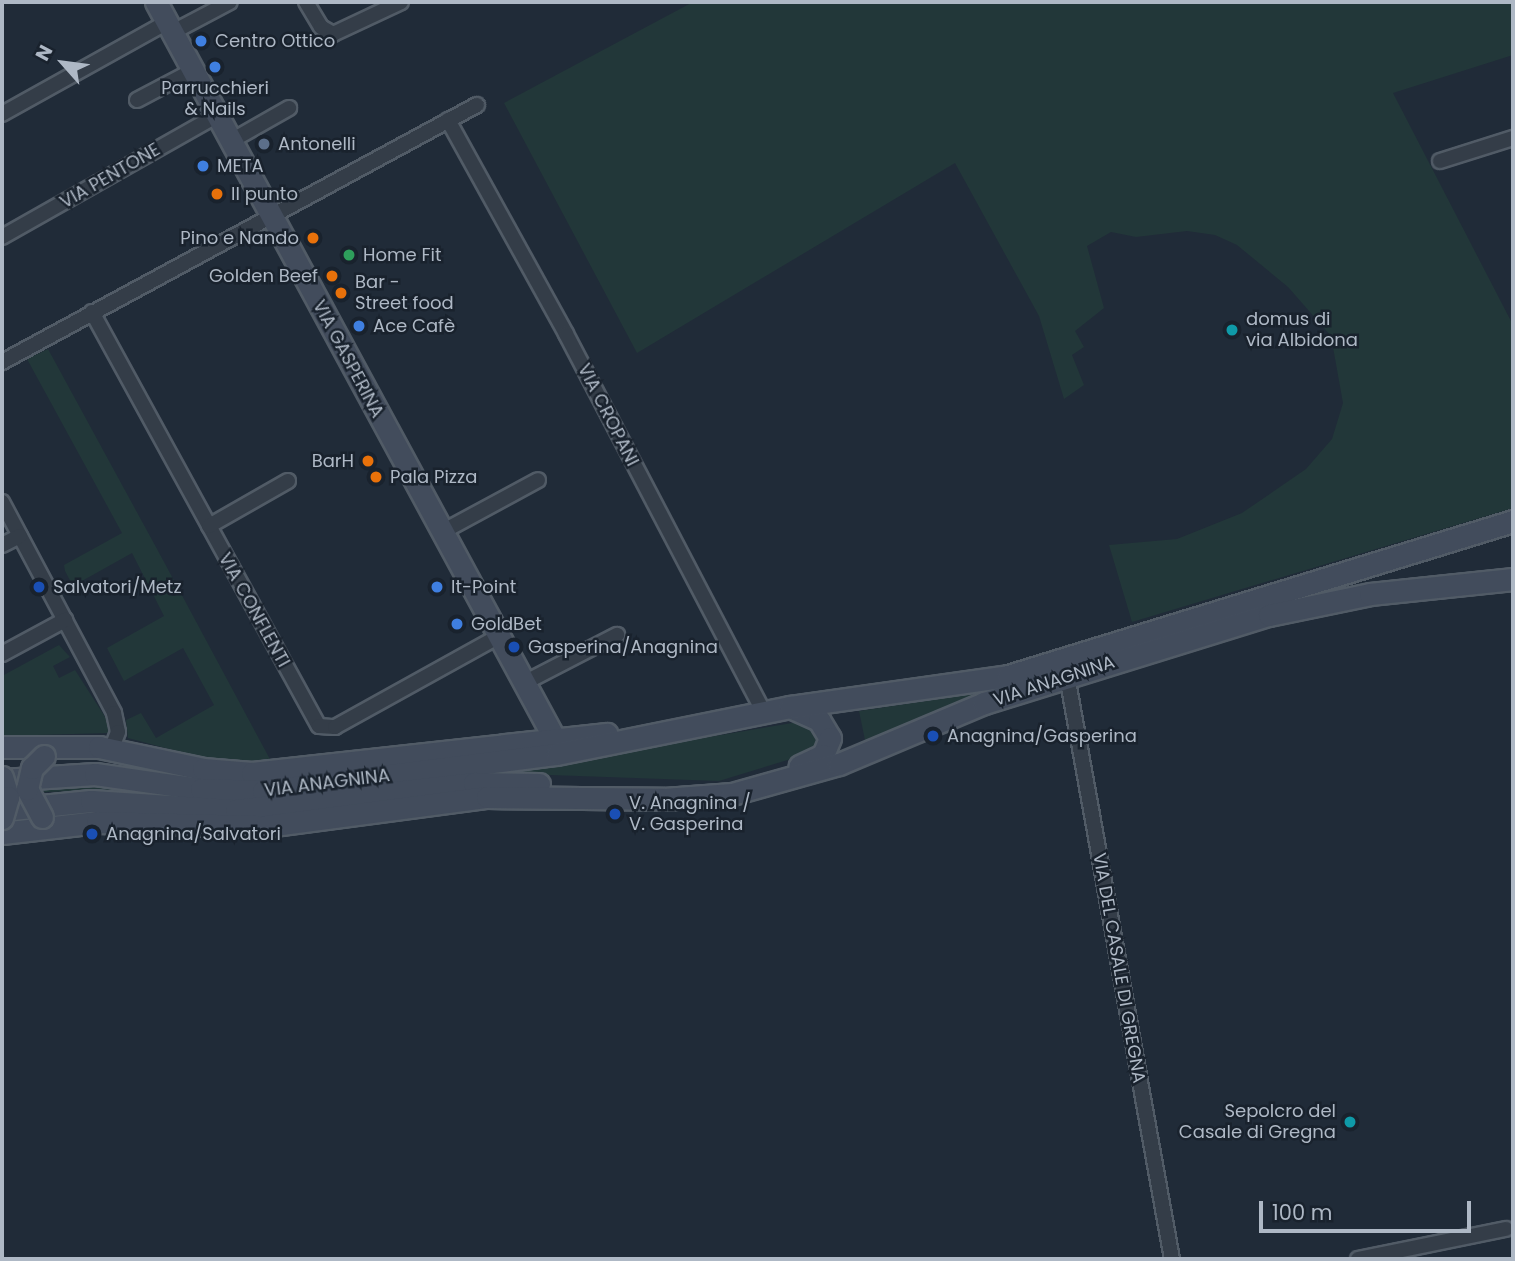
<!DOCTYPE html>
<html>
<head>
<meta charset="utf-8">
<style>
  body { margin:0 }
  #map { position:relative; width:1515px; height:1261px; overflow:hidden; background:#202b38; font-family:Poppins,sans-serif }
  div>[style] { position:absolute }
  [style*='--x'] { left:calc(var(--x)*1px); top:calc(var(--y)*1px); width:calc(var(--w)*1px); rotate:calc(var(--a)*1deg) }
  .green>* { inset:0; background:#223739 }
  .roads { filter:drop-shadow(2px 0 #515b66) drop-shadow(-2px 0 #515b66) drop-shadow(0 2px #515b66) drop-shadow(0 -2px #515b66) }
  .street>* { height:14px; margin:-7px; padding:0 7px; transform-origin:7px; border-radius:7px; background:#343d48 }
  .secondary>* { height:21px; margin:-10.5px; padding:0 10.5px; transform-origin:10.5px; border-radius:10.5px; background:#424c5c }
  .bridges { filter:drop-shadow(2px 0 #515b66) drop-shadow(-2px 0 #515b66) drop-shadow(0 2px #515b66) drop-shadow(0 -2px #515b66) }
  .secondary-bridge>* { height:21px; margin:-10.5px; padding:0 10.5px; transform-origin:10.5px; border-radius:10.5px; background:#424c5c }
  .dots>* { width:19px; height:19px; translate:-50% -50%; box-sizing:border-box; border:4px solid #19222d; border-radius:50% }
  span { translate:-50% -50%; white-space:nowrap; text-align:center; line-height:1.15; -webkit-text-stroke:5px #19222d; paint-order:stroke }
  .poi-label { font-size:18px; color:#aeb8c5 }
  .left { translate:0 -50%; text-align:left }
  .right { translate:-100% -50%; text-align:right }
  .street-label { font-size:18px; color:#aeb8c5 }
  .frame { position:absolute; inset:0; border:4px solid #aeb8c5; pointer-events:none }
  .north { position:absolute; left:28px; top:28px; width:70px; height:70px; -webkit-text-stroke:5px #19222d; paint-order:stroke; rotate:298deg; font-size:19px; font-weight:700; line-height:28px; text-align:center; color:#aeb8c5 }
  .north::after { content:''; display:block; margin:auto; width:24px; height:32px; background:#aeb8c5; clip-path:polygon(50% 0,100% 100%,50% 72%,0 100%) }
  .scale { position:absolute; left:1259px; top:1201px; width:212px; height:32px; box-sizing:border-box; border:4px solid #aeb8c5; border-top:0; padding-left:9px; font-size:21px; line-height:24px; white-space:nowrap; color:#aeb8c5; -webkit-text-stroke:5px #19222d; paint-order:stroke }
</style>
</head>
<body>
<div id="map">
  <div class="green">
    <div style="clip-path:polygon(693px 2px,1513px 2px,1513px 55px,1393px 93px,1513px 325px,1513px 508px,1132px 622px,1109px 545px,1177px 539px,1242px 513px,1306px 469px,1332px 439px,1343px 403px,1331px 336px,1288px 287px,1237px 245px,1215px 235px,1187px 231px,1136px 237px,1111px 232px,1087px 246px,1104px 308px,1075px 331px,1084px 347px,1072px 355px,1084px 385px,1064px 399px,1039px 316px,955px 163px,637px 353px,504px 103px)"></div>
    <div style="clip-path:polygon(48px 349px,163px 560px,272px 763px,221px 763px,128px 738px,126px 720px,141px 713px,156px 738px,214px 705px,183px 648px,124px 681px,107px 648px,164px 616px,132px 553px,73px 586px,65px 571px,64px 565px,122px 533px,27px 359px)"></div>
    <div style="clip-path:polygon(59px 645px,70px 657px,53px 666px,59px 678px,75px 670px,109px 723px,108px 733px,2px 736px,2px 676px)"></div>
    <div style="clip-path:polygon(1005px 689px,866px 745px,859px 711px)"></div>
    <div style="clip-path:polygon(798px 722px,807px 724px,823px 740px,817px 751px,719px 781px,495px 773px)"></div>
    <div style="clip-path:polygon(90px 784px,193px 798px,164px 799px,106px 790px,46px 792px,2px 801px,2px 789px)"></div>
  </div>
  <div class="roads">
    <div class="street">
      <div style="--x:306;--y:2;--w:29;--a:59"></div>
      <div style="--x:321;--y:27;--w:14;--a:30"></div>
      <div style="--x:333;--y:34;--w:75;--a:-25.2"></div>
      <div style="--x:173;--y:32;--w:64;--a:-27.8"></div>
      <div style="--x:137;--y:100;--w:64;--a:-27.8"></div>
      <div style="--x:2;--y:114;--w:189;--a:-29.1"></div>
      <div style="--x:448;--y:120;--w:244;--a:61.1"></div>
      <div style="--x:566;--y:334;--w:427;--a:62.4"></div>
      <div style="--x:231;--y:141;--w:67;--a:-29.6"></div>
      <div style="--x:1440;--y:161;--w:77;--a:-17.5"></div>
      <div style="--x:2;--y:237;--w:248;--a:-29.5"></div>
      <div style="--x:92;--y:312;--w:472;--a:61.3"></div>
      <div style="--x:319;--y:726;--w:16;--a:4"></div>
      <div style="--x:335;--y:727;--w:188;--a:-29"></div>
      <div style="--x:2;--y:362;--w:540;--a:-28.42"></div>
      <div style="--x:2;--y:502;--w:239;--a:62"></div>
      <div style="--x:114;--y:713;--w:19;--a:78"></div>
      <div style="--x:118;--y:732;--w:17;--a:111"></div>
      <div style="--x:209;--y:526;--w:91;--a:-29.7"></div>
      <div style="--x:442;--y:532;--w:109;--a:-28.4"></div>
      <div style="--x:2;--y:545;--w:20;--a:-27"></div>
      <div style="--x:2;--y:654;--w:72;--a:-28.4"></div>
      <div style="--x:1067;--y:676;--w:592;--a:79.79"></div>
      <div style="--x:524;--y:683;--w:105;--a:-27.3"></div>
      <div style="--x:1358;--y:1259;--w:151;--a:-11.5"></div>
    </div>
    <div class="secondary">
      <div style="--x:156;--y:2;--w:834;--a:61.59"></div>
      <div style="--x:792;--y:708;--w:30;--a:24"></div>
      <div style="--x:819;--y:720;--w:21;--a:59"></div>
      <div style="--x:830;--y:738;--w:18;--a:112"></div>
      <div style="--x:823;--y:755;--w:26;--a:155"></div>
      <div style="--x:2;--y:747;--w:97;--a:0"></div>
      <div style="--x:99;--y:747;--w:106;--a:11.9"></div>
      <div style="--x:203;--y:769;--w:49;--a:4.7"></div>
      <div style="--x:252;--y:773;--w:357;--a:-6.3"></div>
      <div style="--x:2;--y:780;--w:93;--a:-3.7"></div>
      <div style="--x:95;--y:774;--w:107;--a:8.1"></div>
      <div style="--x:201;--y:789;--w:62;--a:1.8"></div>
      <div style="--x:263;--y:791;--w:296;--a:-7.2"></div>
      <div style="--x:557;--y:754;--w:238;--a:-11.4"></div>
      <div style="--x:790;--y:707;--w:220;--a:-8.1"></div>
      <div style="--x:1008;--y:676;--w:528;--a:-17.06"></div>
      <div style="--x:2;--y:810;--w:89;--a:-5.8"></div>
      <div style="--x:91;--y:801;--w:145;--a:3.6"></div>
      <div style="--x:236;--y:810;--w:240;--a:-6.5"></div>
      <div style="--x:474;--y:783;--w:65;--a:0.9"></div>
      <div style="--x:2;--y:833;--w:96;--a:-6.6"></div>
      <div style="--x:97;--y:822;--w:169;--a:1.4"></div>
      <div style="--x:266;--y:826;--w:223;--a:-7.5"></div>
      <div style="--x:487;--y:797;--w:177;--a:0.6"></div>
      <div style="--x:664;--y:799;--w:68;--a:-4.2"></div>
      <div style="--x:732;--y:794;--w:111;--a:-15.7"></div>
      <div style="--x:839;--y:764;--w:157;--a:-22.8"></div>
      <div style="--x:984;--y:703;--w:298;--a:-17.2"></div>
      <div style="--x:1269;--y:615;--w:103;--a:-11.7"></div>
      <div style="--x:1370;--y:594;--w:144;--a:-6"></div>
    </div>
  </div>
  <div class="bridges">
    <div class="secondary-bridge">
      <div style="--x:2;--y:777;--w:21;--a:73"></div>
      <div style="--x:8;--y:797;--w:22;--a:106"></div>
      <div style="--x:42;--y:817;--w:32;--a:-118"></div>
      <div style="--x:27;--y:789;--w:22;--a:-77"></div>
      <div style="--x:32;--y:768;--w:17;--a:-45"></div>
    </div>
  </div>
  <div class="dots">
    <div style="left:201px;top:41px;background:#3f7fe0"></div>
    <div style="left:215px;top:67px;background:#3f7fe0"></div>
    <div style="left:264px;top:144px;background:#5c6f8a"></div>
    <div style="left:203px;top:166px;background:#3f7fe0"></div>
    <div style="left:217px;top:194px;background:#e8710a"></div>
    <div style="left:313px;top:238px;background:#e8710a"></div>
    <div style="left:349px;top:255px;background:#2e9e5b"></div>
    <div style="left:332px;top:276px;background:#e8710a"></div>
    <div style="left:341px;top:293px;background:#e8710a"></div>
    <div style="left:359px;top:326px;background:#3f7fe0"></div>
    <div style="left:1232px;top:330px;background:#0f9aa8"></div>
    <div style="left:368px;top:461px;background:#e8710a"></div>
    <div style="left:376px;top:477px;background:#e8710a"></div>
    <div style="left:39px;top:587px;background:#1a4fb4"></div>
    <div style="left:437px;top:587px;background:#3f7fe0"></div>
    <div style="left:457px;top:624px;background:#3f7fe0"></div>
    <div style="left:514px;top:647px;background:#1a4fb4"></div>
    <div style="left:933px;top:736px;background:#1a4fb4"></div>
    <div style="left:615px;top:814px;background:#1a4fb4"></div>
    <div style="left:92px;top:834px;background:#1a4fb4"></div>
    <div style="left:1350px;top:1122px;background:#0f9aa8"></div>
  </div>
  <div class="poi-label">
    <span class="left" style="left:215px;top:41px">Centro Ottico</span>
    <span style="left:215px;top:99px">Parrucchieri<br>&amp; Nails</span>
    <span class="left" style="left:278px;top:144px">Antonelli</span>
    <span class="left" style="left:217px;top:166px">META</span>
    <span class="left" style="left:231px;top:194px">Il punto</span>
    <span class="right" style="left:299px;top:238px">Pino e Nando</span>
    <span class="left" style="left:363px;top:255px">Home Fit</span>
    <span class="right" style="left:318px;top:276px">Golden Beef</span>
    <span class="left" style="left:355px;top:293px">Bar -<br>Street food</span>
    <span class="left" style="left:1246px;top:330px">domus di<br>via Albidona</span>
    <span class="left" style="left:373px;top:326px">Ace Cafè</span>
    <span class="right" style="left:354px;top:461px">BarH</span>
    <span class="left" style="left:390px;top:477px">Pala Pizza</span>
    <span class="left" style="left:53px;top:587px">Salvatori/Metz</span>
    <span class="left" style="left:451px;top:587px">It-Point</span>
    <span class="left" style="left:471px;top:624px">GoldBet</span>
    <span class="left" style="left:528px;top:647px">Gasperina/Anagnina</span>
    <span class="left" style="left:947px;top:736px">Anagnina/Gasperina</span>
    <span class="left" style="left:629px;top:814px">V. Anagnina /<br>V. Gasperina</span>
    <span class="left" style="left:106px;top:834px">Anagnina/Salvatori</span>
    <span class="right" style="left:1336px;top:1122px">Sepolcro del<br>Casale di Gregna</span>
  </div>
  <div class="street-label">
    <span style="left:110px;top:176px;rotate:-30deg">VIA PENTONE</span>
    <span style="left:348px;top:359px;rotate:62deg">VIA GASPERINA</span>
    <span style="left:608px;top:415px;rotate:63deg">VIA CROPANI</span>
    <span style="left:254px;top:610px;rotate:61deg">VIA CONFLENTI</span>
    <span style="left:1054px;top:681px;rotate:-18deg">VIA ANAGNINA</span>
    <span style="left:327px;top:783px;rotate:-7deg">VIA ANAGNINA</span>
    <span style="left:1119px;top:968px;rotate:80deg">VIA DEL CASALE DI GREGNA</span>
  </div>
  <div class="frame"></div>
  <div class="north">N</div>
  <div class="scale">100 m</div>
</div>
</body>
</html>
